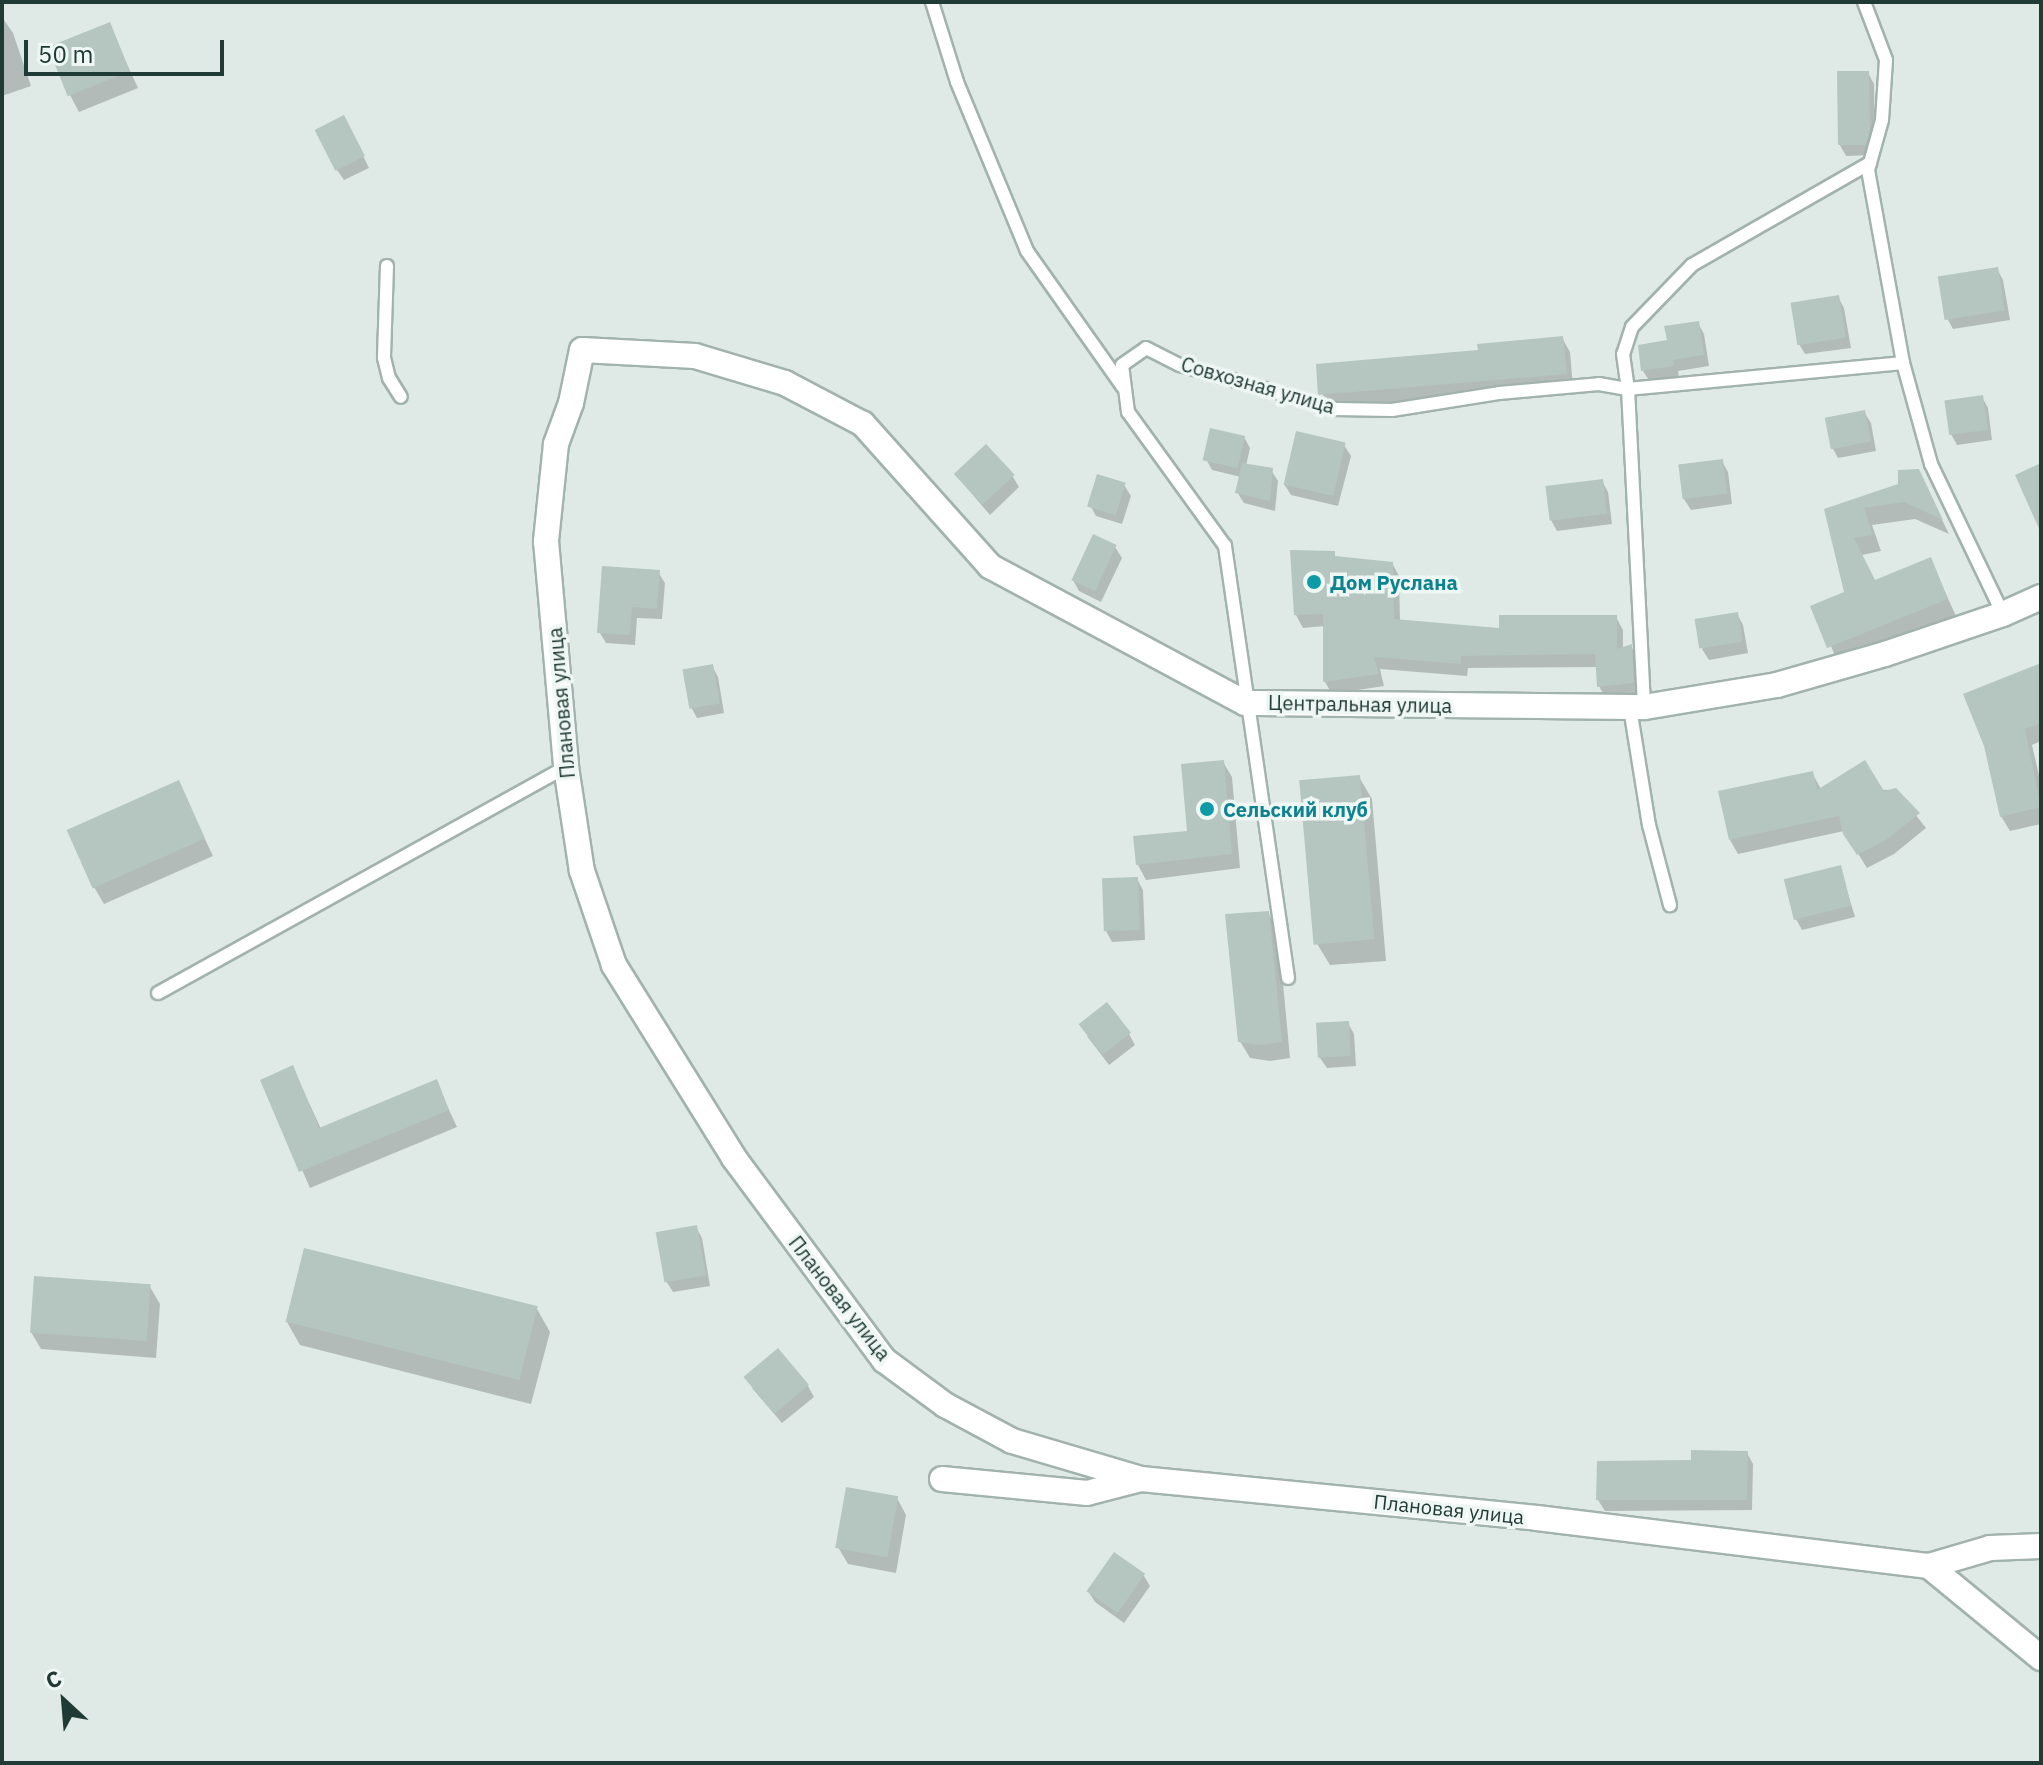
<!DOCTYPE html>
<html>
<head>
<meta charset="utf-8">
<style>
  body { margin:0 }
  #map { position:relative; width:2043px; height:1765px; overflow:hidden; background:#dfeae6; font-family:"IBM Plex Sans",sans-serif }
  div>[style] { position:absolute }
  [style*='--x'] { left:calc(var(--x)*1px); top:calc(var(--y)*1px); width:calc(var(--w)*1px); rotate:calc(var(--a)*1deg) }
  .shadow>* { inset:0; background:#0003 }
  .building>* { inset:0; background:#b5c5bf; transform-origin:0 0 }
  .roads { filter:drop-shadow(2px 0 #a2b2ad) drop-shadow(-2px 0 #a2b2ad) drop-shadow(0 2px #a2b2ad) drop-shadow(0 -2px #a2b2ad) }
  .service>* { height:12px; margin:-6px; padding:0 6px; transform-origin:6px; border-radius:6px; background:#fff }
  .minor>* { height:24px; margin:-12px; padding:0 12px; transform-origin:12px; border-radius:12px; background:#fff }
  .dots>* { width:22px; height:22px; translate:-50% -50%; box-sizing:border-box; border:4px solid #eff7f4; border-radius:50% }
  span { translate:-50% -50%; white-space:nowrap; text-align:center; line-height:1.15; -webkit-text-stroke:7px #eff7f4; paint-order:stroke }
  .street-label { font-size:20px; color:#203a35 }
  .culture-label { font-size:20px; color:#0d838f; font-weight:700 }
  .left { translate:0 -50%; text-align:left }
  .frame { position:absolute; inset:0; border:4px solid #203a35; pointer-events:none }
  .north { position:absolute; left:24px; top:1661px; width:80px; height:80px; -webkit-text-stroke:6px #eff7f4; paint-order:stroke; rotate:334deg; font-size:22px; font-weight:700; line-height:32px; text-align:center; color:#203a35 }
  .north::after { content:''; display:block; margin:auto; width:28px; height:36px; background:#203a35; clip-path:polygon(50% 0,100% 100%,50% 72%,0 100%) }
  .scale { position:absolute; left:24px; top:40px; width:200px; height:36px; box-sizing:border-box; border:4px solid #203a35; border-top:0; padding-left:10px; font-size:24px; line-height:28px; white-space:nowrap; color:#203a35; -webkit-text-stroke:6px #eff7f4; paint-order:stroke }
</style>
</head>
<body>
<div id="map">
  <div class="shadow">
    <div style="clip-path:polygon(2px 17px,13px 33px,31px 86px,2px 96px)"></div>
    <div style="clip-path:polygon(109px 25px,138px 88px,79px 112px,70px 95px)"></div>
    <div style="clip-path:polygon(1868px 73px,1874px 84px,1875px 143px,1871px 155px,1846px 156px,1840px 145px)"></div>
    <div style="clip-path:polygon(350px 129px,369px 168px,344px 180px,337px 170px)"></div>
    <div style="clip-path:polygon(1997px 269px,2003px 280px,2010px 320px,1953px 329px,1947px 318px)"></div>
    <div style="clip-path:polygon(1838px 297px,1844px 308px,1851px 348px,1805px 354px,1799px 344px)"></div>
    <div style="clip-path:polygon(1698px 323px,1704px 334px,1709px 366px,1678px 371px,1679px 377px,1650px 382px,1643px 371px,1640px 346px,1669px 342px)"></div>
    <div style="clip-path:polygon(1562px 338px,1570px 352px,1573px 387px,1330px 408px,1323px 395px,1318px 366px,1480px 352px)"></div>
    <div style="clip-path:polygon(1982px 397px,1988px 408px,1992px 440px,1957px 445px,1951px 434px)"></div>
    <div style="clip-path:polygon(1864px 412px,1871px 423px,1876px 451px,1838px 458px,1832px 447px)"></div>
    <div style="clip-path:polygon(1244px 437px,1250px 448px,1246px 466px,1271px 470px,1278px 481px,1275px 511px,1244px 503px,1237px 492px,1241px 477px,1212px 470px,1206px 459px)"></div>
    <div style="clip-path:polygon(1344px 445px,1351px 456px,1338px 506px,1291px 495px,1284px 484px)"></div>
    <div style="clip-path:polygon(1722px 461px,1728px 472px,1732px 504px,1691px 510px,1684px 499px)"></div>
    <div style="clip-path:polygon(1918px 471px,1949px 534px,1915px 519px,1872px 525px,1881px 551px,1862px 555px,1875px 582px,1930px 559px,1956px 616px,1839px 664px,1813px 607px,1846px 593px,1827px 510px,1901px 485px)"></div>
    <div style="clip-path:polygon(955px 474px,1013px 477px,1019px 487px,990px 515px)"></div>
    <div style="clip-path:polygon(1602px 481px,1608px 492px,1612px 524px,1557px 531px,1551px 520px)"></div>
    <div style="clip-path:polygon(1124px 485px,1131px 496px,1122px 524px,1096px 516px,1090px 505px)"></div>
    <div style="clip-path:polygon(1115px 547px,1122px 558px,1101px 602px,1079px 591px,1073px 580px)"></div>
    <div style="clip-path:polygon(1333px 553px,1337px 559px,1392px 563px,1399px 576px,1400px 621px,1501px 630px,1616px 617px,1623px 630px,1623px 649px,1631px 646px,1638px 659px,1640px 696px,1606px 699px,1599px 686px,1598px 667px,1468px 668px,1467px 676px,1380px 669px,1384px 686px,1332px 694px,1325px 682px,1325px 626px,1303px 628px,1296px 615px)"></div>
    <div style="clip-path:polygon(658px 572px,665px 583px,662px 619px,637px 618px,635px 645px,606px 643px,600px 633px)"></div>
    <div style="clip-path:polygon(1737px 614px,1743px 625px,1748px 653px,1709px 660px,1702px 649px)"></div>
    <div style="clip-path:polygon(2041px 665px,2041px 741px,2032px 745px,2041px 784px,2041px 824px,2010px 831px,2001px 816px)"></div>
    <div style="clip-path:polygon(712px 666px,718px 677px,724px 713px,697px 718px,691px 707px)"></div>
    <div style="clip-path:polygon(1223px 762px,1232px 777px,1240px 868px,1146px 880px,1138px 865px,1189px 833px)"></div>
    <div style="clip-path:polygon(1812px 773px,1821px 789px,1896px 790px,1926px 828px,1894px 854px,1867px 868px,1844px 831px,1738px 854px,1730px 840px)"></div>
    <div style="clip-path:polygon(1359px 777px,1372px 799px,1386px 961px,1330px 965px,1316px 942px)"></div>
    <div style="clip-path:polygon(178px 782px,213px 856px,104px 904px,94px 887px)"></div>
    <div style="clip-path:polygon(1840px 867px,1855px 917px,1802px 930px,1796px 919px)"></div>
    <div style="clip-path:polygon(1137px 879px,1143px 890px,1145px 940px,1112px 942px,1106px 931px)"></div>
    <div style="clip-path:polygon(1268px 913px,1278px 930px,1290px 1058px,1270px 1061px,1250px 1058px,1240px 1041px)"></div>
    <div style="clip-path:polygon(1348px 1023px,1354px 1034px,1356px 1066px,1327px 1068px,1320px 1058px)"></div>
    <div style="clip-path:polygon(1129px 1034px,1135px 1045px,1109px 1065px,1087px 1036px)"></div>
    <div style="clip-path:polygon(293px 1068px,321px 1129px,436px 1082px,457px 1127px,310px 1188px,263px 1081px)"></div>
    <div style="clip-path:polygon(696px 1227px,702px 1238px,710px 1286px,673px 1292px,666px 1281px)"></div>
    <div style="clip-path:polygon(150px 1287px,160px 1304px,156px 1358px,41px 1349px,31px 1332px)"></div>
    <div style="clip-path:polygon(537px 1309px,550px 1332px,531px 1404px,300px 1345px,287px 1322px)"></div>
    <div style="clip-path:polygon(808px 1386px,814px 1397px,782px 1423px,752px 1388px)"></div>
    <div style="clip-path:polygon(1747px 1453px,1753px 1464px,1752px 1510px,1605px 1511px,1598px 1500px,1692px 1462px)"></div>
    <div style="clip-path:polygon(897px 1498px,906px 1515px,896px 1573px,848px 1564px,838px 1547px)"></div>
    <div style="clip-path:polygon(1115px 1555px,1144px 1576px,1150px 1586px,1124px 1623px,1095px 1602px,1088px 1591px)"></div>
  </div>
  <div class="building">
    <div style="left:110px;top:22px;width:53px;height:67px;rotate:68deg"></div>
    <div style="clip-path:polygon(1837px 71px,1869px 71px,1870px 131px,1866px 145px,1838px 145px)"></div>
    <div style="left:344px;top:115px;width:46px;height:33px;rotate:63deg"></div>
    <div style="left:1998px;top:267px;width:44px;height:61px;rotate:81deg"></div>
    <div style="left:1839px;top:295px;width:43px;height:49px;rotate:81deg"></div>
    <div style="clip-path:polygon(1699px 321px,1704px 355px,1673px 360px,1674px 366px,1641px 371px,1638px 345px,1667px 340px,1664px 326px)"></div>
    <div style="clip-path:polygon(1563px 336px,1567px 374px,1318px 395px,1316px 364px,1478px 350px,1477px 344px)"></div>
    <div style="left:1983px;top:395px;width:35px;height:39px;rotate:82deg"></div>
    <div style="left:1865px;top:410px;width:32px;height:41px;rotate:79deg"></div>
    <div style="left:1210px;top:428px;width:36px;height:33px;rotate:13deg"></div>
    <div style="left:1296px;top:431px;width:51px;height:55px;rotate:13deg"></div>
    <div style="left:986px;top:444px;width:42px;height:44px;rotate:47deg"></div>
    <div style="left:1723px;top:459px;width:35px;height:45px;rotate:83deg"></div>
    <div style="clip-path:polygon(1242px 463px,1273px 468px,1270px 501px,1235px 493px)"></div>
    <div style="clip-path:polygon(2041px 463px,2041px 533px,2015px 475px)"></div>
    <div style="clip-path:polygon(1919px 469px,1943px 520px,1904px 502px,1864px 508px,1873px 535px,1854px 538px,1875px 580px,1931px 557px,1948px 599px,1827px 648px,1810px 606px,1844px 592px,1824px 509px,1898px 484px,1898px 470px)"></div>
    <div style="left:1097px;top:474px;width:30px;height:34px;rotate:17deg"></div>
    <div style="left:1603px;top:479px;width:35px;height:58px;rotate:83deg"></div>
    <div style="left:1093px;top:534px;width:26px;height:51px;rotate:25deg"></div>
    <div style="clip-path:polygon(1290px 550px,1335px 551px,1335px 556px,1393px 562px,1394px 619px,1499px 628px,1499px 615px,1617px 615px,1617px 649px,1632px 644px,1634px 683px,1597px 687px,1595px 654px,1461px 656px,1461px 664px,1374px 657px,1379px 674px,1323px 682px,1323px 614px,1294px 615px)"></div>
    <div style="clip-path:polygon(602px 566px,660px 570px,657px 609px,632px 607px,630px 635px,597px 633px)"></div>
    <div style="left:1738px;top:612px;width:30px;height:44px;rotate:81deg"></div>
    <div style="clip-path:polygon(2041px 663px,2041px 723px,2025px 729px,2041px 807px,2000px 817px,1984px 746px,1963px 694px)"></div>
    <div style="left:713px;top:664px;width:40px;height:31px;rotate:80deg"></div>
    <div style="clip-path:polygon(1224px 760px,1232px 854px,1136px 865px,1133px 836px,1187px 831px,1181px 764px)"></div>
    <div style="clip-path:polygon(1865px 760px,1884px 791px,1896px 788px,1920px 813px,1886px 840px,1857px 855px,1843px 834px,1839px 816px,1729px 840px,1718px 791px,1813px 771px,1817px 790px)"></div>
    <div style="left:1360px;top:775px;width:165px;height:61px;rotate:85deg"></div>
    <div style="left:179px;top:780px;width:64px;height:123px;rotate:66deg"></div>
    <div style="left:1841px;top:865px;width:42px;height:59px;rotate:76deg"></div>
    <div style="left:1138px;top:877px;width:53px;height:36px;rotate:88deg"></div>
    <div style="clip-path:polygon(1269px 911px,1282px 1042px,1260px 1045px,1238px 1042px,1225px 914px)"></div>
    <div style="left:1107px;top:1002px;width:39px;height:36px;rotate:52deg"></div>
    <div style="left:1349px;top:1021px;width:35px;height:33px;rotate:87deg"></div>
    <div style="clip-path:polygon(293px 1065px,319px 1128px,437px 1079px,449px 1110px,299px 1172px,260px 1080px)"></div>
    <div style="left:697px;top:1225px;width:51px;height:42px;rotate:80deg"></div>
    <div style="left:304px;top:1248px;width:241px;height:76px;rotate:14deg"></div>
    <div style="left:34px;top:1276px;width:117px;height:57px;rotate:4deg"></div>
    <div style="left:778px;top:1348px;width:48px;height:45px;rotate:50deg"></div>
    <div style="clip-path:polygon(1691px 1450px,1748px 1451px,1747px 1500px,1596px 1500px,1597px 1461px,1691px 1460px)"></div>
    <div style="left:846px;top:1487px;width:53px;height:62px;rotate:10deg"></div>
    <div style="left:1114px;top:1552px;width:38px;height:48px;rotate:35deg"></div>
  </div>
  <div class="roads">
    <div class="service">
      <div style="--x:932;--y:2;--w:84;--a:72.6"></div>
      <div style="--x:957;--y:82;--w:183;--a:67.5"></div>
      <div style="--x:1027;--y:251;--w:166;--a:54.8"></div>
      <div style="--x:1864;--y:2;--w:62;--a:69.2"></div>
      <div style="--x:1886;--y:60;--w:60;--a:93.8"></div>
      <div style="--x:1882;--y:120;--w:52;--a:105.6"></div>
      <div style="--x:1868;--y:170;--w:196;--a:79.7"></div>
      <div style="--x:1903;--y:363;--w:105;--a:74.5"></div>
      <div style="--x:1931;--y:464;--w:166;--a:64.4"></div>
      <div style="--x:1870;--y:163;--w:205;--a:150.2"></div>
      <div style="--x:1692;--y:265;--w:86;--a:134.1"></div>
      <div style="--x:1632;--y:327;--w:28;--a:108"></div>
      <div style="--x:1623;--y:354;--w:35;--a:82"></div>
      <div style="--x:1628;--y:389;--w:276;--a:-5.4"></div>
      <div style="--x:387;--y:266;--w:92;--a:91.9"></div>
      <div style="--x:384;--y:358;--w:21;--a:76"></div>
      <div style="--x:389;--y:378;--w:22;--a:58"></div>
      <div style="--x:1630;--y:708;--w:119;--a:80.8"></div>
      <div style="--x:1649;--y:825;--w:83;--a:75.3"></div>
      <div style="--x:1288;--y:978;--w:437;--a:-98.3"></div>
      <div style="--x:1225;--y:546;--w:165;--a:-125.9"></div>
      <div style="--x:1128;--y:412;--w:47;--a:-97.3"></div>
      <div style="--x:1122;--y:365;--w:29;--a:-35"></div>
      <div style="--x:1146;--y:348;--w:38;--a:27"></div>
      <div style="--x:1180;--y:365;--w:162;--a:15.8"></div>
      <div style="--x:1336;--y:409;--w:56;--a:1"></div>
      <div style="--x:1392;--y:410;--w:108;--a:-9"></div>
      <div style="--x:1499;--y:393;--w:100;--a:-5.1"></div>
      <div style="--x:1599;--y:384;--w:29;--a:10"></div>
      <div style="--x:1628;--y:389;--w:318;--a:87.1"></div>
      <div style="--x:158;--y:993;--w:466;--a:-29"></div>
    </div>
    <div class="minor">
      <div style="--x:2041;--y:597;--w:42;--a:155.9"></div>
      <div style="--x:2003;--y:614;--w:125;--a:161.3"></div>
      <div style="--x:1885;--y:654;--w:112;--a:164"></div>
      <div style="--x:1777;--y:685;--w:135;--a:170.6"></div>
      <div style="--x:1644;--y:707;--w:399;--a:-179.4"></div>
      <div style="--x:1245;--y:703;--w:289;--a:-151.8"></div>
      <div style="--x:990;--y:566;--w:191;--a:-131.8"></div>
      <div style="--x:863;--y:424;--w:88;--a:-152.3"></div>
      <div style="--x:785;--y:383;--w:94;--a:-163.3"></div>
      <div style="--x:695;--y:356;--w:113;--a:-177"></div>
      <div style="--x:582;--y:350;--w:54;--a:101.7"></div>
      <div style="--x:571;--y:403;--w:44;--a:110.1"></div>
      <div style="--x:556;--y:444;--w:98;--a:95.9"></div>
      <div style="--x:546;--y:541;--w:227;--a:84.9"></div>
      <div style="--x:566;--y:767;--w:105;--a:81.3"></div>
      <div style="--x:582;--y:871;--w:99;--a:71.2"></div>
      <div style="--x:614;--y:965;--w:227;--a:58.1"></div>
      <div style="--x:734;--y:1158;--w:252;--a:53.4"></div>
      <div style="--x:884;--y:1360;--w:76;--a:36.4"></div>
      <div style="--x:945;--y:1405;--w:76;--a:28.2"></div>
      <div style="--x:1012;--y:1441;--w:134;--a:16.4"></div>
      <div style="--x:1141;--y:1479;--w:398;--a:5.6"></div>
      <div style="--x:1537;--y:1518;--w:395;--a:7"></div>
      <div style="--x:1929;--y:1566;--w:64;--a:-16.4"></div>
      <div style="--x:1990;--y:1548;--w:51;--a:-2.2"></div>
      <div style="--x:942;--y:1479;--w:146;--a:5.5"></div>
      <div style="--x:1087;--y:1493;--w:52;--a:-14.6"></div>
      <div style="--x:1929;--y:1566;--w:145;--a:39.4"></div>
    </div>
  </div>
  <div class="dots">
    <div style="left:1314px;top:582px;background:#0f9aa8"></div>
    <div style="left:1207px;top:809px;background:#0f9aa8"></div>
  </div>
  <div class="street-label">
    <span style="left:1258px;top:385px;rotate:16deg">Совхозная улица</span>
    <span style="left:561px;top:703px;rotate:-95deg">Плановая улица</span>
    <span style="left:1360px;top:704px;rotate:1deg">Центральная улица</span>
    <span style="left:840px;top:1298px;rotate:52deg">Плановая улица</span>
    <span style="left:1449px;top:1509px;rotate:6deg">Плановая улица</span>
  </div>
  <div class="culture-label">
    <span class="left" style="left:1330px;top:582px">Дом Руслана</span>
    <span class="left" style="left:1223px;top:809px">Сельский клуб</span>
  </div>
  <div class="frame"></div>
  <div class="north">С</div>
  <div class="scale">50 m</div>
</div>
</body>
</html>
